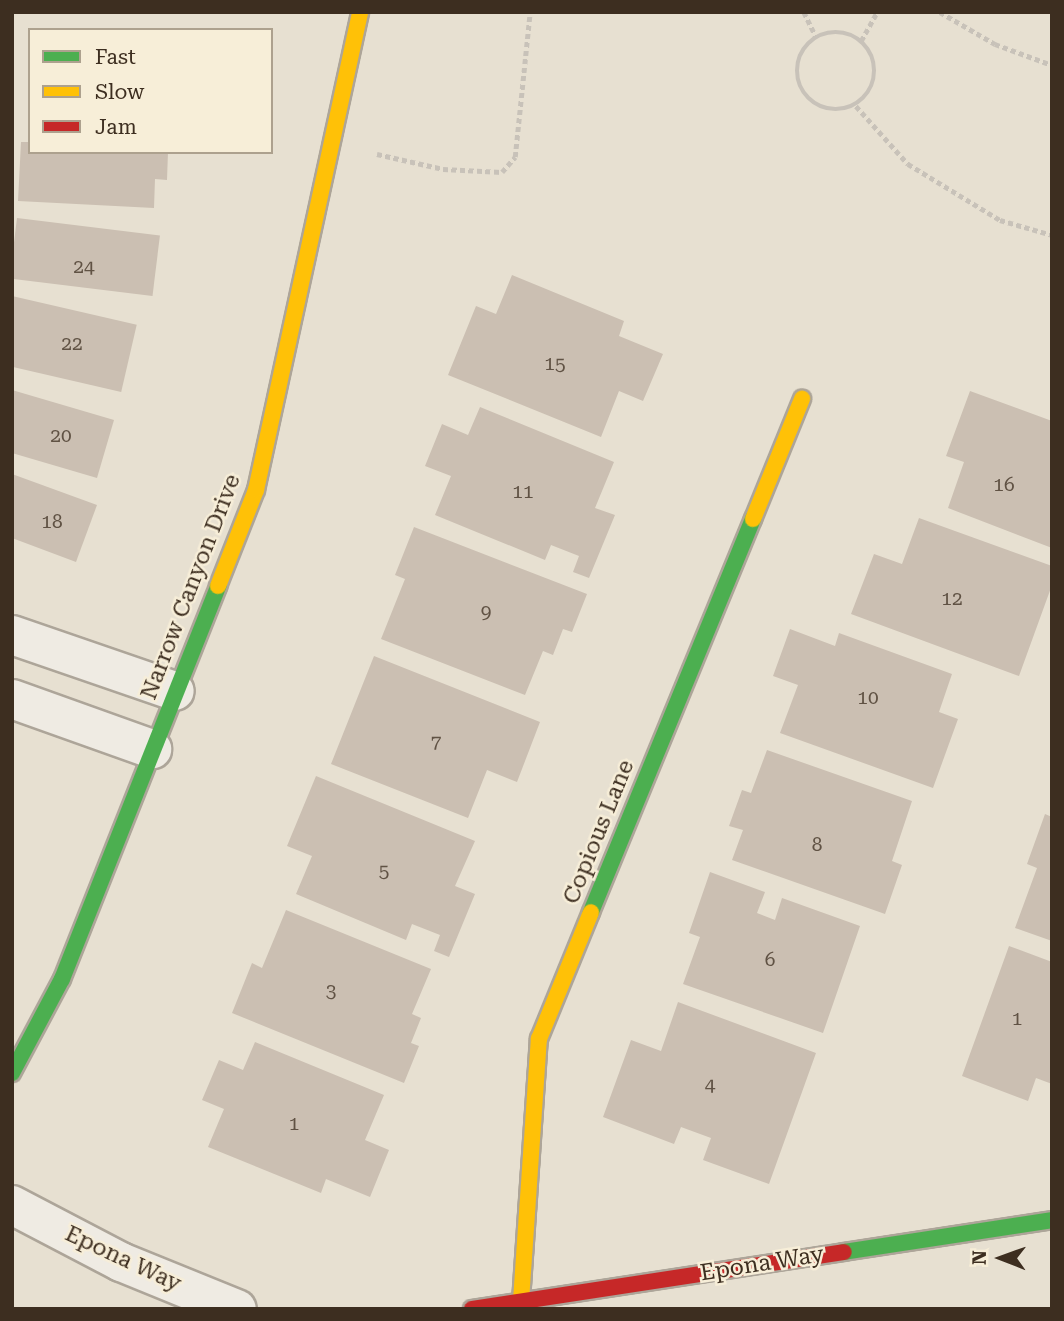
<!DOCTYPE html>
<html>
<head>
<meta charset="utf-8">
<style>
  body { margin:0 }
  #map { position:relative; width:1064px; height:1321px; overflow:hidden; background:#e7e0d1; font-family:"Roboto Serif",serif }
  div>[style] { position:absolute }
  [style*='--x'] { left:calc(var(--x)*1px); top:calc(var(--y)*1px); width:calc(var(--w)*1px); rotate:calc(var(--a)*1deg) }
  .building>* { inset:0; background:#cbbfb2; transform-origin:0 0 }
  .path>* { height:4.5px; margin-top:-2.25px; transform-origin:0; background:repeating-linear-gradient(90deg,#c8c2b9 0 5px,transparent 0 8.5px) }
  .path>.ring { margin:-2.25px; padding:0; box-sizing:content-box; background:none; border:4.5px solid #c8c2b9; border-radius:50% }
  .roads { filter:drop-shadow(2px 0 #ada599) drop-shadow(-2px 0 #ada599) drop-shadow(0 2px #ada599) drop-shadow(0 -2px #ada599) }
  .street>* { height:38px; margin:-19px; padding:0 19px; transform-origin:19px; border-radius:19px; background:#efebe3 }
  .fast>* { height:16px; margin:-8px; padding:0 8px; transform-origin:8px; border-radius:8px; background:#4caf50 }
  .slow>* { height:16px; margin:-8px; padding:0 8px; transform-origin:8px; border-radius:8px; background:#ffc107 }
  .jam>* { height:16px; margin:-8px; padding:0 8px; transform-origin:8px; border-radius:8px; background:#c62828 }
  span { translate:-50% -50%; white-space:nowrap; text-align:center; line-height:1.15; -webkit-text-stroke:5px #f7eed8; paint-order:stroke }
  .number-label { font-size:19px; color:#605244 }
  .number-label span { -webkit-text-stroke-width:0 }
  .street-label { font-size:23px; color:#3d2e20 }
  .frame { position:absolute; inset:0; border:14px solid #3d2e20; pointer-events:none }
  .legend { position:absolute; left:28px; top:28px; width:245px; height:126px; box-sizing:border-box; background:#f7eed8; border:2px solid #ada18e; margin:0; padding:9px 12px; list-style:none; font-size:21px; color:#3d2e20 }
  .legend li { display:flex; align-items:center; gap:14px; height:35px }
  .legend b { width:35px; border:2px solid #ada18e }
  .north { position:absolute; left:966px; top:1223px; width:70px; height:70px; -webkit-text-stroke:5px #f7eed8; paint-order:stroke; rotate:271deg; font-size:19px; font-weight:700; line-height:28px; text-align:center; color:#3d2e20 }
  .north::after { content:''; display:block; margin:auto; width:24px; height:32px; background:#3d2e20; clip-path:polygon(50% 0,100% 100%,50% 72%,0 100%) }
</style>
</head>
<body>
<div id="map">
  <div class="building">
    <div style="clip-path:polygon(21px 142px,30px 142px,30px 152px,168px 152px,167px 180px,155px 179px,154px 208px,18px 201px)"></div>
    <div style="left:17px;top:218px;width:144px;height:61px;rotate:7deg"></div>
    <div style="clip-path:polygon(512px 275px,624px 321px,619px 336px,663px 354px,643px 401px,619px 391px,601px 437px,448px 375px,476px 306px,496px 314px)"></div>
    <div style="left:12px;top:296px;width:128px;height:69px;rotate:13deg"></div>
    <div style="clip-path:polygon(12px 390px,114px 420px,97px 478px,12px 453px)"></div>
    <div style="clip-path:polygon(970px 391px,1052px 421px,1052px 548px,948px 508px,964px 462px,946px 456px)"></div>
    <div style="clip-path:polygon(480px 407px,614px 462px,595px 508px,615px 515px,589px 578px,573px 572px,579px 556px,551px 545px,545px 560px,435px 515px,451px 476px,425px 466px,442px 424px,468px 435px)"></div>
    <div style="clip-path:polygon(12px 474px,97px 505px,76px 562px,12px 538px)"></div>
    <div style="clip-path:polygon(919px 518px,1052px 566px,1052px 585px,1019px 676px,851px 614px,874px 554px,902px 564px)"></div>
    <div style="clip-path:polygon(414px 527px,587px 594px,572px 632px,563px 629px,553px 655px,543px 651px,525px 695px,381px 639px,405px 579px,395px 575px)"></div>
    <div style="clip-path:polygon(790px 629px,835px 646px,839px 633px,952px 674px,939px 712px,958px 719px,933px 788px,780px 733px,798px 685px,773px 676px)"></div>
    <div style="clip-path:polygon(374px 656px,540px 722px,517px 782px,487px 770px,468px 818px,331px 764px)"></div>
    <div style="clip-path:polygon(767px 750px,912px 801px,892px 861px,902px 865px,885px 914px,732px 860px,743px 830px,729px 826px,742px 790px,751px 793px)"></div>
    <div style="clip-path:polygon(316px 776px,475px 841px,455px 886px,475px 894px,449px 957px,434px 951px,440px 935px,412px 924px,406px 940px,296px 894px,312px 856px,287px 846px)"></div>
    <div style="clip-path:polygon(1045px 814px,1052px 817px,1052px 941px,1015px 928px,1037px 868px,1027px 864px)"></div>
    <div style="clip-path:polygon(710px 872px,765px 892px,757px 913px,775px 920px,782px 898px,860px 926px,823px 1033px,683px 984px,700px 937px,689px 933px)"></div>
    <div style="clip-path:polygon(286px 910px,431px 969px,412px 1014px,421px 1018px,411px 1043px,419px 1046px,404px 1083px,232px 1013px,252px 963px,262px 968px)"></div>
    <div style="clip-path:polygon(1009px 946px,1052px 962px,1052px 1084px,1036px 1078px,1028px 1101px,962px 1076px)"></div>
    <div style="clip-path:polygon(678px 1002px,816px 1053px,769px 1184px,703px 1160px,711px 1138px,681px 1127px,674px 1144px,603px 1117px,631px 1040px,661px 1051px)"></div>
    <div style="clip-path:polygon(255px 1042px,384px 1095px,365px 1140px,389px 1150px,370px 1197px,326px 1179px,321px 1193px,208px 1147px,224px 1109px,202px 1100px,219px 1060px,243px 1070px)"></div>
  </div>
  <div class="path">
    <div style="--x:804;--y:12;--w:28;--a:64"></div>
    <div style="--x:940;--y:12;--w:64;--a:30.2"></div>
    <div style="--x:995;--y:44;--w:61;--a:20.2"></div>
    <div class="ring" style="left:797px;top:32px;width:73.5px;height:73.5px"></div>
    <div style="--x:861;--y:41;--w:33;--a:-61"></div>
    <div style="--x:856;--y:106;--w:78;--a:48.1"></div>
    <div style="--x:908;--y:164;--w:108;--a:31.3"></div>
    <div style="--x:1000;--y:220;--w:54;--a:16.1"></div>
    <div style="--x:377;--y:154;--w:68;--a:12.8"></div>
    <div style="--x:443;--y:169;--w:59;--a:2.9"></div>
    <div style="--x:502;--y:172;--w:20;--a:-49"></div>
    <div style="--x:515;--y:157;--w:146;--a:-84.1"></div>
  </div>
  <div class="roads">
    <div class="street">
      <div style="--x:12;--y:635;--w:172;--a:19"></div>
      <div style="--x:12;--y:699;--w:149;--a:19.7"></div>
      <div style="--x:12;--y:1205;--w:123;--a:27.6"></div>
      <div style="--x:121;--y:1262;--w:125;--a:22.1"></div>
    </div>
    <div class="fast">
      <div style="--x:591;--y:912;--w:425;--a:-67.6"></div>
      <div style="--x:12;--y:1073;--w:106;--a:-62"></div>
      <div style="--x:62;--y:979;--w:423;--a:-68.3"></div>
      <div style="--x:844;--y:1252;--w:210;--a:-8.7"></div>
    </div>
    <div class="slow">
      <div style="--x:753;--y:519;--w:130;--a:-67.8"></div>
      <div style="--x:218;--y:586;--w:103;--a:-68.4"></div>
      <div style="--x:256;--y:490;--w:489;--a:-77.7"></div>
      <div style="--x:521;--y:1301;--w:263;--a:-86.1"></div>
      <div style="--x:539;--y:1039;--w:137;--a:-67.7"></div>
    </div>
    <div class="jam">
      <div style="--x:472;--y:1309;--w:376;--a:-8.7"></div>
    </div>
  </div>
  <div class="number-label">
    <span style="left:84px;top:267px">24</span>
    <span style="left:72px;top:344px">22</span>
    <span style="left:555px;top:364px">15</span>
    <span style="left:61px;top:436px">20</span>
    <span style="left:1004px;top:485px">16</span>
    <span style="left:523px;top:492px">11</span>
    <span style="left:52px;top:522px">18</span>
    <span style="left:952px;top:599px">12</span>
    <span style="left:486px;top:612px">9</span>
    <span style="left:868px;top:698px">10</span>
    <span style="left:436px;top:743px">7</span>
    <span style="left:817px;top:845px">8</span>
    <span style="left:384px;top:871px">5</span>
    <span style="left:770px;top:960px">6</span>
    <span style="left:331px;top:991px">3</span>
    <span style="left:1017px;top:1019px">1</span>
    <span style="left:710px;top:1085px">4</span>
    <span style="left:294px;top:1124px">1</span>
  </div>
  <div class="street-label">
    <span style="left:191px;top:587px;rotate:-69deg">Narrow Canyon Drive</span>
    <span style="left:599px;top:832px;rotate:-68deg">Copious Lane</span>
    <span style="left:123px;top:1259px;rotate:25deg">Epona Way</span>
    <span style="left:762px;top:1264px;rotate:-9deg">Epona Way</span>
  </div>
  <div class="frame"></div>
  <ul class="legend">
  <li><b style="height:9px;background:#4caf50"></b>Fast</li>
  <li><b style="height:9px;background:#ffc107"></b>Slow</li>
  <li><b style="height:9px;background:#c62828"></b>Jam</li>
  </ul>
  <div class="north">N</div>
</div>
</body>
</html>
